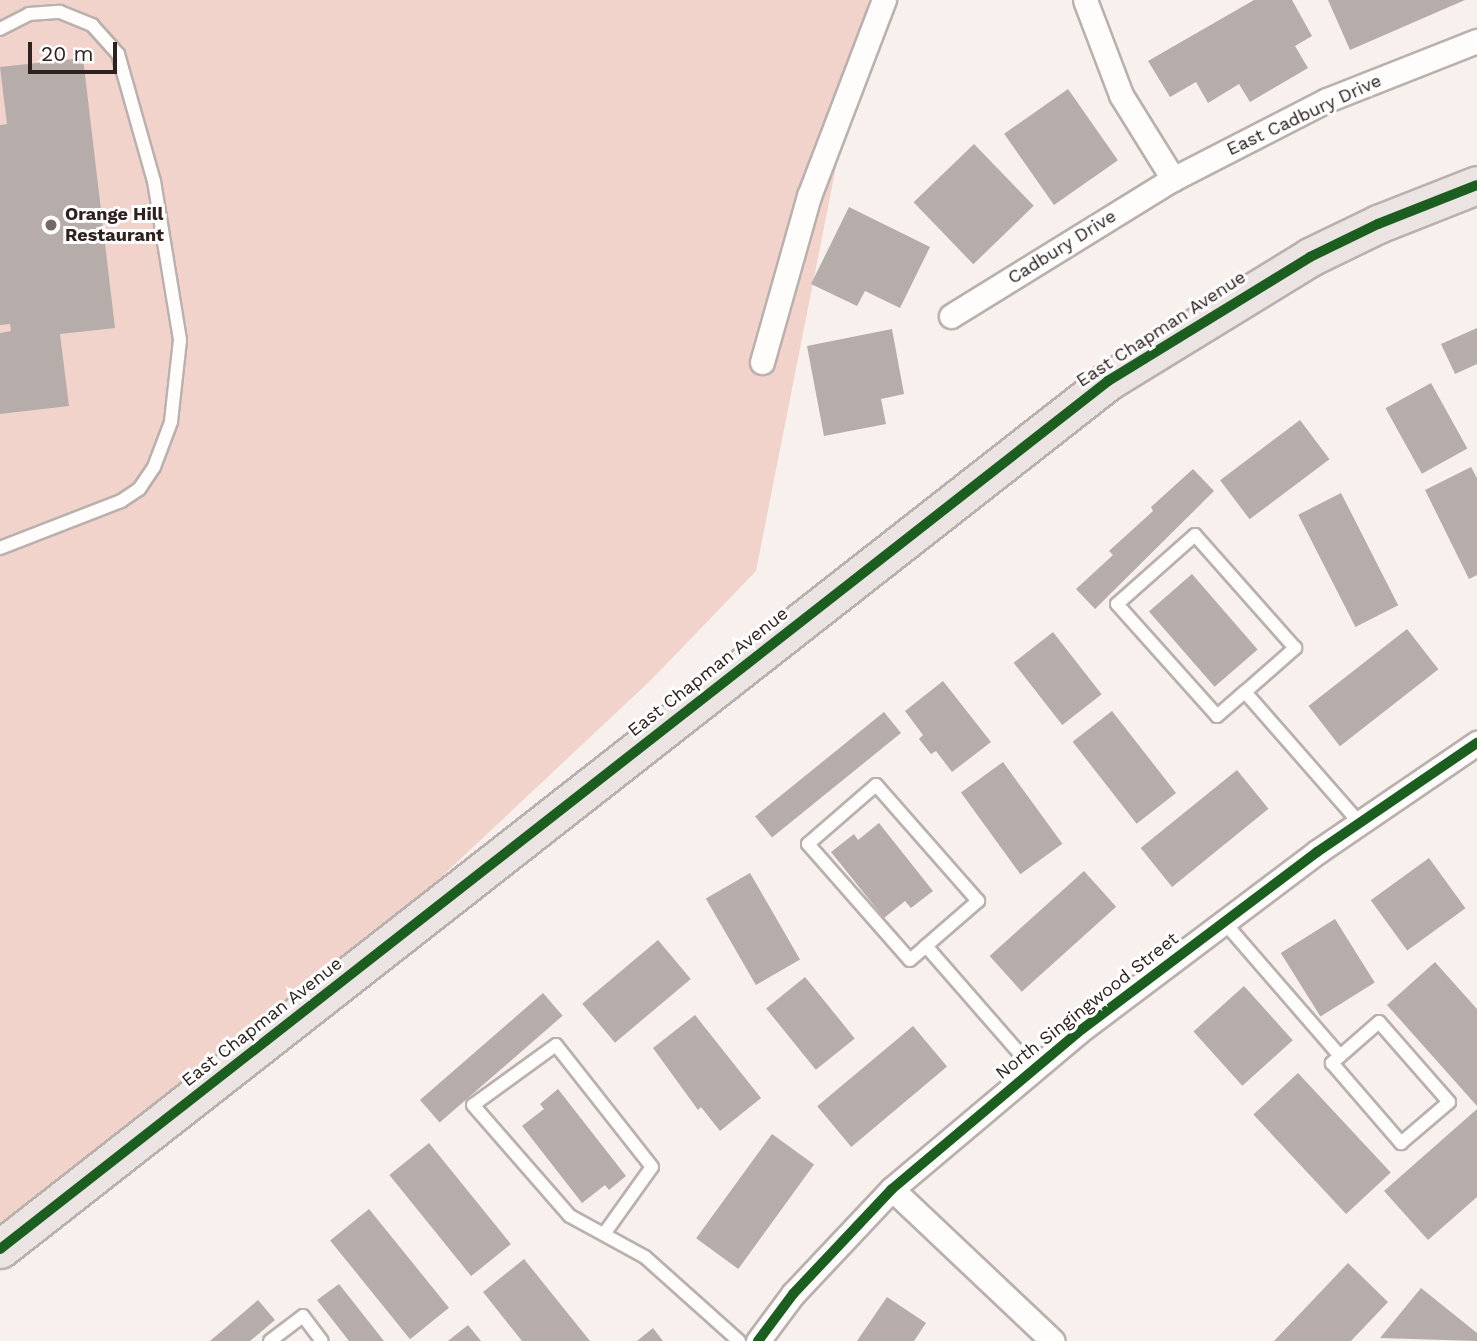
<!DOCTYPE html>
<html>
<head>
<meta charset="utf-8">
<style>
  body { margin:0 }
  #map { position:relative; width:1477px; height:1341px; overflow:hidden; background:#f8f0ed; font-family:"Work Sans",sans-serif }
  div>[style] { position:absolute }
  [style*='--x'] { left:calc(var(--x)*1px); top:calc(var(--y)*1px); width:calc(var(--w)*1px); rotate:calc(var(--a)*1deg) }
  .green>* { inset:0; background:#f2d3cc }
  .building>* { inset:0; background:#b6aca9; transform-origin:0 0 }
  .roads { filter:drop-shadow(2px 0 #bab0ad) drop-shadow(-2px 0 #bab0ad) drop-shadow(0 2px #bab0ad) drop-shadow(0 -2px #bab0ad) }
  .lane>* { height:12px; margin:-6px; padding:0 6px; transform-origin:6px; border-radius:6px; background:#fefdfc }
  .street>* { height:23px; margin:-11.5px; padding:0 11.5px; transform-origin:11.5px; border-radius:11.5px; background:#fefdfc }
  .primary>* { height:37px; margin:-18.5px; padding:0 18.5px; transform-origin:18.5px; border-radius:18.5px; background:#ece4e3 }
  .cycleway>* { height:10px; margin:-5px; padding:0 5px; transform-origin:5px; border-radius:5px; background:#1b5e20 }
  .dots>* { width:19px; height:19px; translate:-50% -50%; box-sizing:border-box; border:4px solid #fefefe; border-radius:50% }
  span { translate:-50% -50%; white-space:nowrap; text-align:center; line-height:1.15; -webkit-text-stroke:6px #fefefe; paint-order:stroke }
  .street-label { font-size:18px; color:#2e211e }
  .poi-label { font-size:18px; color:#2e211e; font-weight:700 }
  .left { translate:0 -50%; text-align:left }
  .scale { position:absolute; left:28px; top:42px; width:89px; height:32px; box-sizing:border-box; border:4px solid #2e211e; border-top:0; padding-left:9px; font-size:21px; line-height:24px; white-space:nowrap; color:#2e211e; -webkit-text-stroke:5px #fefefe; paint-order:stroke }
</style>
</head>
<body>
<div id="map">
  <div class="green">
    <div style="clip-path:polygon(0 0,869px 0,756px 571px,652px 679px,222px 1083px,0 1263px)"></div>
  </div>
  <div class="building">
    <div style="clip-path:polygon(1254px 0,1292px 0,1312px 36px,1295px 46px,1308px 68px,1250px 102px,1239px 84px,1208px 103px,1196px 82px,1170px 97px,1148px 61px)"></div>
    <div style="clip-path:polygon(1328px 0,1465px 0,1350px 50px)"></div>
    <div style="clip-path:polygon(83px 58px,115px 328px,60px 334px,69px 406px,0 414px,0 333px,11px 331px,10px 324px,0 325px,0 125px,7px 124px,0 67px)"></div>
    <div style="left:1068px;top:89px;width:87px;height:78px;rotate:55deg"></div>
    <div style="left:974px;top:144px;width:86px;height:84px;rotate:46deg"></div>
    <div style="clip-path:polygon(849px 207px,930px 247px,900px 308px,865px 291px,857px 306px,811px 284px)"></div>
    <div style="clip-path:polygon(1477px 328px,1477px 364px,1455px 374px,1441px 344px)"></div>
    <div style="clip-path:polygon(892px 329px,904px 394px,881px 399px,886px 424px,824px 436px,807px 346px)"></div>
    <div style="left:1431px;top:383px;width:75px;height:52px;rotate:61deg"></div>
    <div style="left:1300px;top:420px;width:49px;height:100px;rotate:53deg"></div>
    <div style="clip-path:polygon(1471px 467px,1477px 478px,1477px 575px,1469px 579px,1425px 490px)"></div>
    <div style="clip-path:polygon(1193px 469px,1214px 491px,1095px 609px,1076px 589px,1113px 555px,1109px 551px,1153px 511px,1151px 507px)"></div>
    <div style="left:1341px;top:493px;width:126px;height:48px;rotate:63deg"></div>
    <div style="left:1192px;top:574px;width:100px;height:57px;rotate:49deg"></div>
    <div style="left:1407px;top:629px;width:51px;height:125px;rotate:52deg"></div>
    <div style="left:1053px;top:632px;width:79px;height:50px;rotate:52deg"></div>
    <div style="clip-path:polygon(943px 681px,991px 742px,952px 772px,936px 751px,931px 754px,919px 739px,923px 735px,905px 711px)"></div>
    <div style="left:1112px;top:711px;width:104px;height:50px;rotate:52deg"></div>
    <div style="left:884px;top:712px;width:27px;height:166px;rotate:51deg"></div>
    <div style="left:1003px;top:762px;width:101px;height:52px;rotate:54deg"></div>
    <div style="left:1237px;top:770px;width:50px;height:124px;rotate:51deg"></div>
    <div style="clip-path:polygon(879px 823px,933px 891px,911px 908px,905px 901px,884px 918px,831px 852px,854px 834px,858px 840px)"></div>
    <div style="left:1429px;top:858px;width:62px;height:72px;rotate:54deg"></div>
    <div style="left:1084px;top:871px;width:48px;height:127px;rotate:48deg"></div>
    <div style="left:750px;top:873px;width:100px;height:51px;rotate:60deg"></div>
    <div style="left:1335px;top:919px;width:75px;height:64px;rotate:58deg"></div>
    <div style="left:658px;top:940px;width:51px;height:99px;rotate:50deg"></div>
    <div style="clip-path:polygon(1435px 962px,1477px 1009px,1477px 1106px,1387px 1005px)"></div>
    <div style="left:805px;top:977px;width:79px;height:50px;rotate:51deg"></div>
    <div style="left:1244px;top:986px;width:73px;height:68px;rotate:48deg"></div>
    <div style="left:543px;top:993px;width:30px;height:163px;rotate:49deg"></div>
    <div style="clip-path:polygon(695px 1015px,761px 1098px,720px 1131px,701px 1107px,698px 1110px,653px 1048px)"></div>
    <div style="left:913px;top:1026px;width:53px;height:125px;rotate:50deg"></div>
    <div style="left:1298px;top:1073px;width:136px;height:61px;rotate:47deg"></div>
    <div style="clip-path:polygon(558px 1089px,626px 1176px,609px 1190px,605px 1185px,582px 1203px,522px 1126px,544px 1109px,540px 1104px)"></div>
    <div style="clip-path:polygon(1477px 1109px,1477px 1197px,1428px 1240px,1384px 1191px)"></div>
    <div style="left:772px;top:1134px;width:52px;height:129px;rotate:36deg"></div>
    <div style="left:429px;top:1143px;width:130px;height:51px;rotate:51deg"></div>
    <div style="left:369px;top:1209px;width:127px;height:50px;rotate:51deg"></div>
    <div style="clip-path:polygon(524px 1259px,590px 1341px,522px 1341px,483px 1292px)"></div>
    <div style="clip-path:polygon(1348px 1263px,1388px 1302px,1351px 1341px,1274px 1341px)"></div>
    <div style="clip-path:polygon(339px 1284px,384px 1341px,349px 1341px,317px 1300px)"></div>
    <div style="clip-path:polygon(1421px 1288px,1477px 1333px,1477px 1341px,1380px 1338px)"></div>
    <div style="clip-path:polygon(887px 1297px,926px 1323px,914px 1341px,857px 1341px)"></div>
    <div style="clip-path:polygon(258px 1300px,275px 1320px,250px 1341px,210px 1341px)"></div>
    <div style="clip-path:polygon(468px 1325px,481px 1341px,448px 1341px)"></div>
    <div style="clip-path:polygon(653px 1328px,663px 1341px,637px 1341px)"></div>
  </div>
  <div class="roads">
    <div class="lane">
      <div style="--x:0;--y:29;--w:33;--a:-27"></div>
      <div style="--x:29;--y:14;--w:31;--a:-4"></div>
      <div style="--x:60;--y:12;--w:35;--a:22"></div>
      <div style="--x:92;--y:25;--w:39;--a:48"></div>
      <div style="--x:118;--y:54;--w:132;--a:74.2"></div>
      <div style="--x:154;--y:181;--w:161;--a:80.7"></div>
      <div style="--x:180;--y:340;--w:82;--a:96.3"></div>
      <div style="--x:171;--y:422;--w:48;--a:110.7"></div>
      <div style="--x:154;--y:467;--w:27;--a:124"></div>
      <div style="--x:139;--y:489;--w:22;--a:146"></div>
      <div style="--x:121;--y:501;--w:130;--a:158.8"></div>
      <div style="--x:1245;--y:692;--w:67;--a:-41.3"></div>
      <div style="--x:1295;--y:648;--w:151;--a:-131.5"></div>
      <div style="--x:1195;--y:535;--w:104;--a:138.5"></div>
      <div style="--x:1117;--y:604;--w:150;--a:48.2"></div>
      <div style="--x:1217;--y:716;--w:37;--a:-41"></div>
      <div style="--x:1245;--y:692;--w:173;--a:48.8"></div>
      <div style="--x:1224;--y:922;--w:177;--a:49.1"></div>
      <div style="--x:1340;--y:1056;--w:11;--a:139"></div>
      <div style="--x:1332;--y:1063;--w:106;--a:49.2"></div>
      <div style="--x:1401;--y:1143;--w:63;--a:-40.5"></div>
      <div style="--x:1449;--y:1102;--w:106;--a:-131.2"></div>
      <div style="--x:1379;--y:1022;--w:52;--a:138.9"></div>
      <div style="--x:926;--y:946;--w:69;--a:-40.9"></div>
      <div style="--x:978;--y:901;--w:154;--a:-131.3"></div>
      <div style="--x:876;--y:785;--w:90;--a:139.1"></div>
      <div style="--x:808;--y:844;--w:154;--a:48.7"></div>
      <div style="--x:910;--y:960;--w:21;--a:-41"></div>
      <div style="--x:926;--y:946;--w:164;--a:48.9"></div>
      <div style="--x:604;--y:1234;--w:82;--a:-54.4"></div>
      <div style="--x:652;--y:1167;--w:155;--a:-128.2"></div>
      <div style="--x:556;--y:1045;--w:102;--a:144.1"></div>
      <div style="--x:473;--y:1105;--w:147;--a:48.9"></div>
      <div style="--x:570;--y:1216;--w:85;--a:28.7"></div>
      <div style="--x:645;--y:1257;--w:126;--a:41.8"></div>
      <div style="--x:270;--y:1341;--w:41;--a:-37.1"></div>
      <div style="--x:303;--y:1316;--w:31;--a:53"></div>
    </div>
    <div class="street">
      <div style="--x:1085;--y:0;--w:102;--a:69.2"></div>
      <div style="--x:1121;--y:95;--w:99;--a:58.2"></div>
      <div style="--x:951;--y:316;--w:261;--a:-31.7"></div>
      <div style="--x:1173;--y:179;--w:173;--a:-27.2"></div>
      <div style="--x:1327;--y:100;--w:161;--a:-21.5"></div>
      <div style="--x:762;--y:362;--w:173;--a:-74.2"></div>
      <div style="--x:809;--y:196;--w:210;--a:-69.1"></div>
      <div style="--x:892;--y:1189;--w:221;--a:43.4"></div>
      <div style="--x:758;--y:1341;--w:59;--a:-53.3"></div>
      <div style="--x:793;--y:1294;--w:144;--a:-46.7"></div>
      <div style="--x:892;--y:1189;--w:242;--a:-40.1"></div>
      <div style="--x:1077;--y:1033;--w:301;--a:-37"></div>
      <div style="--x:1317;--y:852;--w:194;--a:-34.3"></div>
    </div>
    <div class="primary">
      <div style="--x:0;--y:1249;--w:1408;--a:-38.07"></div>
      <div style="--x:1108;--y:381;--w:237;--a:-31.5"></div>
      <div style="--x:1310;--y:257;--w:76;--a:-25.9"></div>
      <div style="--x:1378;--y:224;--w:106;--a:-21.5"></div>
    </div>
  </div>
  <div class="cycleway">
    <div style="--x:0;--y:1249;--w:1408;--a:-38.07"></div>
    <div style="--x:1108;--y:381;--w:237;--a:-31.5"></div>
    <div style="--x:1310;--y:257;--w:76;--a:-25.9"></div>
    <div style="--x:1378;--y:224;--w:106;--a:-21.5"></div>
    <div style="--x:758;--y:1341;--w:59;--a:-53.3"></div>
    <div style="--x:793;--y:1294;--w:144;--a:-46.7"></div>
    <div style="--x:892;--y:1189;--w:242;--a:-40.1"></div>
    <div style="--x:1077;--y:1033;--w:301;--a:-37"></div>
    <div style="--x:1317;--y:852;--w:194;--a:-34.3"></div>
  </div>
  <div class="dots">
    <div style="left:51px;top:225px;background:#756966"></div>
  </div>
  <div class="street-label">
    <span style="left:1304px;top:115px;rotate:-25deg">East Cadbury Drive</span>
    <span style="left:1062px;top:247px;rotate:-32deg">Cadbury Drive</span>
    <span style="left:1161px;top:329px;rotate:-33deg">East Chapman Avenue</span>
    <span style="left:708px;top:672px;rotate:-38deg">East Chapman Avenue</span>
    <span style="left:1087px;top:1006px;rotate:-38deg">North Singingwood Street</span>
    <span style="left:262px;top:1022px;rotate:-38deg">East Chapman Avenue</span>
  </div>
  <div class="poi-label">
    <span class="left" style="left:65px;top:225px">Orange Hill<br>Restaurant</span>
  </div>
  <div class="scale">20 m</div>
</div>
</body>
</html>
